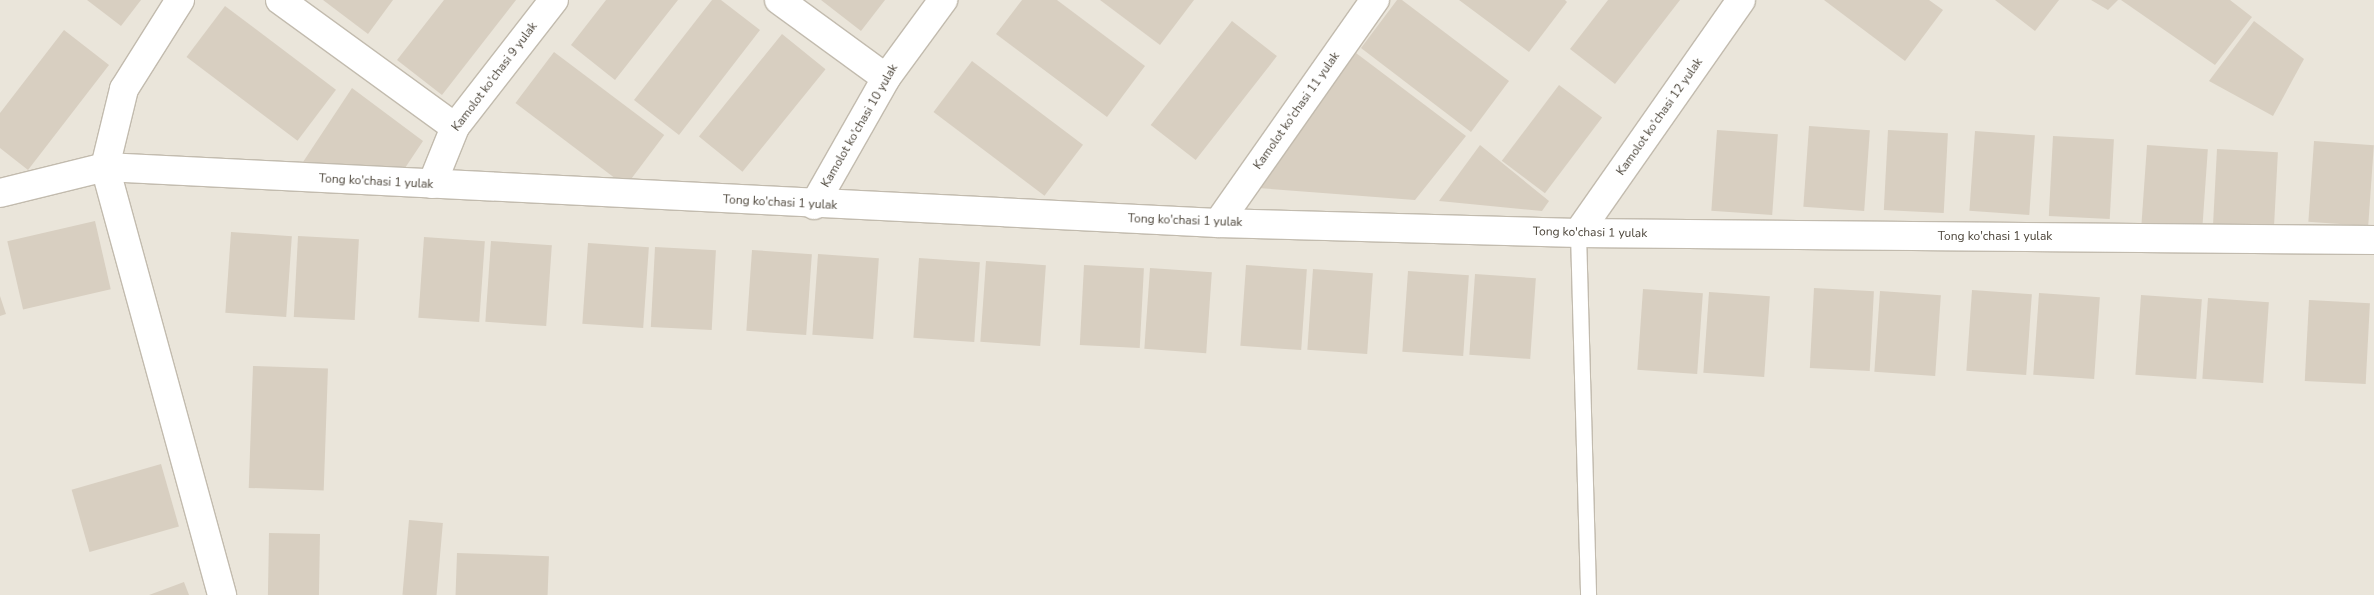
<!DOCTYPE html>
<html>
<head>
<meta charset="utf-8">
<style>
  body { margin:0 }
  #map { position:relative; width:2374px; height:595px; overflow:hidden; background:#f6f3ec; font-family:"Nunito Sans",sans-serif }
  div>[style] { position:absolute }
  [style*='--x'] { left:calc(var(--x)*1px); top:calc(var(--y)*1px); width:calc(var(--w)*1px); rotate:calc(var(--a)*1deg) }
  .residential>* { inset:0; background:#eae5da; transform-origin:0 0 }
  .building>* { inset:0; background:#d8cfc1; transform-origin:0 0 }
  .roads { filter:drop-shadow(1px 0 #c2bbae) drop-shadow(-1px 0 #c2bbae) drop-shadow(0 1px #c2bbae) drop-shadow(0 -1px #c2bbae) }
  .service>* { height:15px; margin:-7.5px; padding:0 7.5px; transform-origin:7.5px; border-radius:7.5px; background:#fff }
  .minor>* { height:28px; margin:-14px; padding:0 14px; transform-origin:14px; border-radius:14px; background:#fff }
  span { translate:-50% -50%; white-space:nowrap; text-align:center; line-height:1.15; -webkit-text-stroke:4px #fff; paint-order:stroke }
  .street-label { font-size:12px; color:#4b4439 }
</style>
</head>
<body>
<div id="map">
  <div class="residential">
    <div style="left:0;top:0;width:2374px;height:595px"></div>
  </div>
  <div class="building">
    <div style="clip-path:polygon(87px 0,141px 0,121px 26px)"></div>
    <div style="clip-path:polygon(323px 0,393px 0,368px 34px)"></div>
    <div style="clip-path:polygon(444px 0,516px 0,442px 95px,397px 60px)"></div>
    <div style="clip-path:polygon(606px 0,678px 0,615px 80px,571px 45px)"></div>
    <div style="clip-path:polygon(712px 0,721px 0,760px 30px,679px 135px,634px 100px)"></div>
    <div style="clip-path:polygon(821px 0,885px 0,861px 31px)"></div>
    <div style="clip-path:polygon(1022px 0,1057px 0,1145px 66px,1107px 117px,996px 34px)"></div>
    <div style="clip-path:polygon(1100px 0,1194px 0,1160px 45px)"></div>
    <div style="clip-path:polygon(1397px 0,1402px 0,1509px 81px,1471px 132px,1361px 48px)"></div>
    <div style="clip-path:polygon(1459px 0,1565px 0,1567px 2px,1529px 52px)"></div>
    <div style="clip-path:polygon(1608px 0,1680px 0,1615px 84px,1570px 49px)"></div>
    <div style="clip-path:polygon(1824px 0,1929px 0,1943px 10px,1905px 61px)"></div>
    <div style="clip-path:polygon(1995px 0,2059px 0,2035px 31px)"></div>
    <div style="clip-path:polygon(2091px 0,2118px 0,2108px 10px)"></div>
    <div style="clip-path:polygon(2121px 0,2230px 0,2252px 17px,2215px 65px)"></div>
    <div style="left:225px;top:6px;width:139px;height:64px;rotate:37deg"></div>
    <div style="left:1232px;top:21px;width:57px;height:132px;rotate:38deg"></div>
    <div style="clip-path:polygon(2254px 21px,2304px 59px,2273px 116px,2209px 81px)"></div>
    <div style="clip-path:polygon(64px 30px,109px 65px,28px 170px,0 148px,0 113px)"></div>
    <div style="left:782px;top:34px;width:56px;height:132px;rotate:39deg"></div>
    <div style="left:554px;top:52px;width:138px;height:64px;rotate:37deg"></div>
    <div style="clip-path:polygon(1356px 53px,1466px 136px,1415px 200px,1258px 188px)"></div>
    <div style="left:972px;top:61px;width:139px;height:64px;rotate:37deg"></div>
    <div style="left:1559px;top:85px;width:54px;height:95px;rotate:37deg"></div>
    <div style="clip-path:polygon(352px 88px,423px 141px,405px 168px,303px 162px)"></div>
    <div style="left:1809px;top:126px;width:61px;height:81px;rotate:4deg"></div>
    <div style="left:1717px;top:130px;width:61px;height:81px;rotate:4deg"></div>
    <div style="left:1888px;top:130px;width:60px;height:80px;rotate:3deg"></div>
    <div style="left:1975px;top:131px;width:60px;height:80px;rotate:4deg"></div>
    <div style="left:2053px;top:136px;width:61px;height:80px;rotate:3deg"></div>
    <div style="left:2314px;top:141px;width:60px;height:81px;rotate:4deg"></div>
    <div style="clip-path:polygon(1480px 145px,1549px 201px,1542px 211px,1439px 201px)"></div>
    <div style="left:2147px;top:145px;width:61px;height:81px;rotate:4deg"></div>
    <div style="left:2217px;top:149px;width:61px;height:81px;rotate:3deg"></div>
    <div style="left:95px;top:221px;width:70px;height:90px;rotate:77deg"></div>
    <div style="left:231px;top:232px;width:61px;height:81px;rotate:4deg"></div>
    <div style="left:298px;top:236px;width:61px;height:81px;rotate:3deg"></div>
    <div style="left:424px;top:237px;width:61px;height:81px;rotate:4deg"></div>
    <div style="left:491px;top:241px;width:61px;height:81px;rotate:4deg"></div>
    <div style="left:588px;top:243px;width:61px;height:81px;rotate:4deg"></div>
    <div style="left:655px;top:247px;width:61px;height:80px;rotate:3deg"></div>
    <div style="left:752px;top:250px;width:60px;height:81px;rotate:4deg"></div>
    <div style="left:818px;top:254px;width:61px;height:81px;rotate:4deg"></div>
    <div style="left:919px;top:258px;width:61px;height:80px;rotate:4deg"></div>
    <div style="left:986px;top:261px;width:60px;height:81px;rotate:4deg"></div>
    <div style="left:1084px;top:265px;width:60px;height:80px;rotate:3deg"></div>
    <div style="left:1246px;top:265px;width:61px;height:81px;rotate:4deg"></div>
    <div style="left:1150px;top:268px;width:62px;height:81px;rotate:4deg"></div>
    <div style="left:1313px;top:269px;width:60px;height:81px;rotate:4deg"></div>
    <div style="left:1408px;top:271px;width:61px;height:81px;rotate:4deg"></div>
    <div style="left:1475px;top:274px;width:61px;height:81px;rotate:4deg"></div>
    <div style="left:1814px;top:288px;width:60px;height:80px;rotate:3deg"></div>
    <div style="left:1643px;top:289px;width:60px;height:81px;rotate:4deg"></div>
    <div style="left:1972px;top:290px;width:60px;height:81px;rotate:4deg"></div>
    <div style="left:1880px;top:291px;width:61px;height:81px;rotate:4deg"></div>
    <div style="left:1709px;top:292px;width:61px;height:81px;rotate:4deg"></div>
    <div style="left:2039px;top:293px;width:61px;height:82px;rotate:4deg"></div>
    <div style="left:2141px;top:295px;width:61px;height:80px;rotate:4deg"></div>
    <div style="clip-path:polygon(0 296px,6px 314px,0 316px)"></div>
    <div style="left:2208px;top:298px;width:61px;height:81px;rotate:4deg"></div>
    <div style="left:2309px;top:300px;width:61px;height:81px;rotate:3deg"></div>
    <div style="left:253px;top:366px;width:75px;height:122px;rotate:2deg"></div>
    <div style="left:161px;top:464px;width:65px;height:93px;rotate:74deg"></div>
    <div style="left:409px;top:520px;width:34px;height:75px;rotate:5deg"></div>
    <div style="left:269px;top:533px;width:51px;height:62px;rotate:1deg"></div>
    <div style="left:457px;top:553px;width:92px;height:42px;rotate:2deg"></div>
    <div style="clip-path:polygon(184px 582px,189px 595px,149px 595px)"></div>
  </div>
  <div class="roads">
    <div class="service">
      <div style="--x:1578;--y:233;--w:362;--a:88.4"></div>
    </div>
    <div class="minor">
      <div style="--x:180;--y:0;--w:105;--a:122.2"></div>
      <div style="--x:124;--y:89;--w:80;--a:103.7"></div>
      <div style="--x:105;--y:167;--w:444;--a:74.7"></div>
      <div style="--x:280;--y:0;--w:216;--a:36"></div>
      <div style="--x:779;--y:0;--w:132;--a:36.1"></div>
      <div style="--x:432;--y:184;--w:61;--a:-68"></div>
      <div style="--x:455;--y:127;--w:161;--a:-52.1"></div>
      <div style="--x:0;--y:193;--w:108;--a:-13.9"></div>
      <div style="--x:105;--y:167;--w:1114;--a:2.88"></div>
      <div style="--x:1218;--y:223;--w:360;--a:1.6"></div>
      <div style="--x:1578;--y:233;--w:796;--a:0.5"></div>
      <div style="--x:814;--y:205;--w:146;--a:-60.4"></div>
      <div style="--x:886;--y:78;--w:97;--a:-53.8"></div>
      <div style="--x:1218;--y:223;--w:273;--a:-54.9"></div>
      <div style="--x:1578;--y:233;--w:284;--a:-55"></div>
    </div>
  </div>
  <div class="street-label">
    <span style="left:495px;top:77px;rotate:-53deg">Kamolot ko'chasi 9 yulak</span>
    <span style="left:1297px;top:111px;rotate:-55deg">Kamolot ko'chasi 11 yulak</span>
    <span style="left:1660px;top:117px;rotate:-55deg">Kamolot ko'chasi 12 yulak</span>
    <span style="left:860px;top:126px;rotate:-60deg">Kamolot ko'chasi 10 yulak</span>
    <span style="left:376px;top:182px;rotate:3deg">Tong ko'chasi 1 yulak</span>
    <span style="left:780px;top:203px;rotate:3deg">Tong ko'chasi 1 yulak</span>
    <span style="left:1185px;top:221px;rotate:2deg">Tong ko'chasi 1 yulak</span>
    <span style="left:1590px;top:233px;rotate:1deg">Tong ko'chasi 1 yulak</span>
    <span style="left:1995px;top:237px">Tong ko'chasi 1 yulak</span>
  </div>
</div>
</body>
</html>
